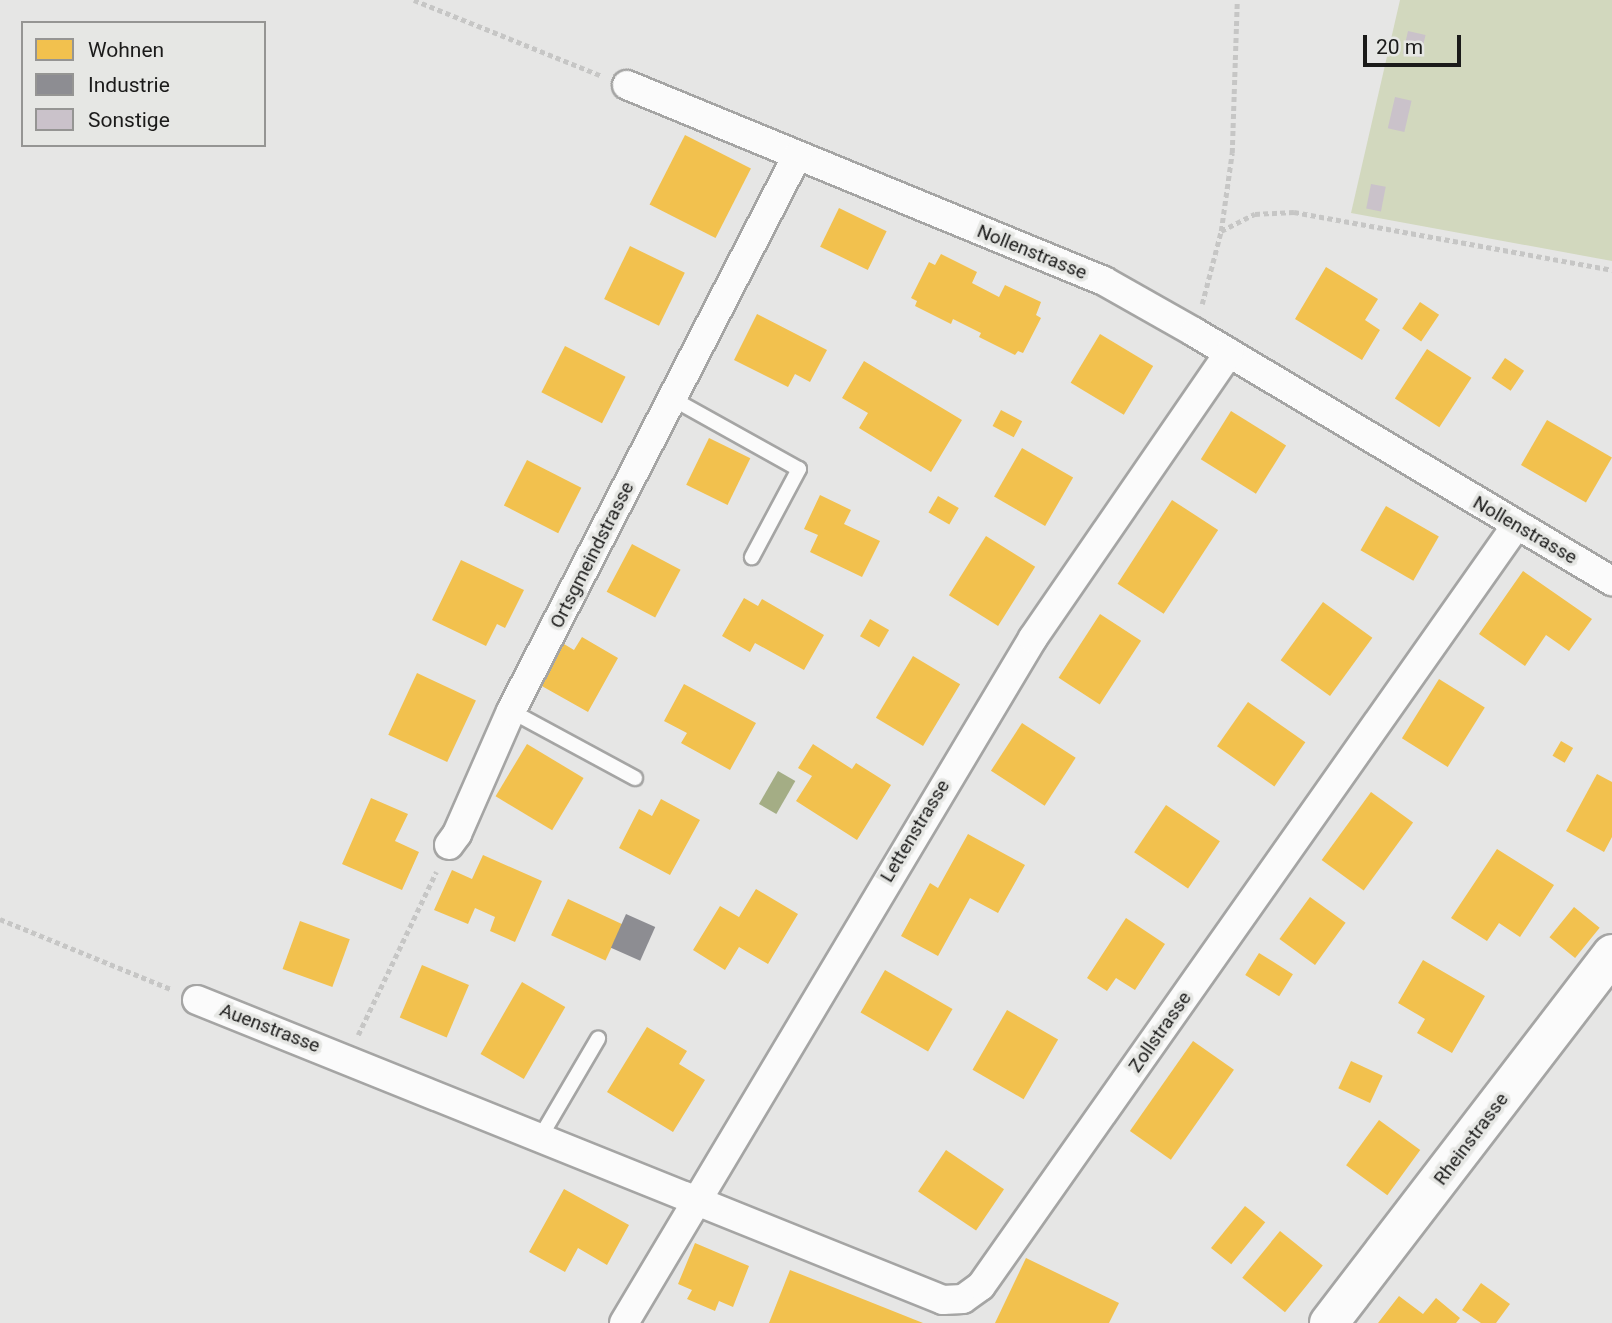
<!DOCTYPE html>
<html>
<head>
<meta charset="utf-8">
<style>
  body { margin:0 }
  #map { position:relative; width:1612px; height:1323px; overflow:hidden; background:#e6e6e5; font-family:Roboto,sans-serif }
  div>[style] { position:absolute }
  [style*='--x'] { left:calc(var(--x)*1px); top:calc(var(--y)*1px); width:calc(var(--w)*1px); rotate:calc(var(--a)*1deg) }
  .green>* { inset:0; background:#d2d8be }
  .water>* { inset:0; background:#a4ad85; transform-origin:0 0 }
  .homes>* { inset:0; background:#f2c14e; transform-origin:0 0 }
  .industry>* { inset:0; background:#8d8d92; transform-origin:0 0 }
  .building>* { inset:0; background:#cac2ca; transform-origin:0 0 }
  .path>* { height:4.5px; margin-top:-2.25px; transform-origin:0; background:repeating-linear-gradient(90deg,#c6c6c5 0 5px,transparent 0 8.5px) }
  .roads { filter:drop-shadow(2px 0 #a5a5a4) drop-shadow(-2px 0 #a5a5a4) drop-shadow(0 2px #a5a5a4) drop-shadow(0 -2px #a5a5a4) }
  .service>* { height:14px; margin:-7px; padding:0 7px; transform-origin:7px; border-radius:7px; background:#fbfbfb }
  .minor>* { height:28px; margin:-14px; padding:0 14px; transform-origin:14px; border-radius:14px; background:#fbfbfb }
  .secondary>* { height:38px; margin:-19px; padding:0 19px; transform-origin:19px; border-radius:19px; background:#fbfbfb }
  span { translate:-50% -50%; white-space:nowrap; text-align:center; line-height:1.15; -webkit-text-stroke:7px #e6e7e4; paint-order:stroke }
  .street-label { font-size:19px; color:#1b1b1a }
  .legend { position:absolute; left:21px; top:21px; width:245px; height:126px; box-sizing:border-box; background:#e6e7e4; border:2px solid #959593; margin:0; padding:9px 12px; list-style:none; font-size:21px; color:#1b1b1a }
  .legend li { display:flex; align-items:center; gap:14px; height:35px }
  .legend b { width:35px; border:2px solid #959593 }
  .scale { position:absolute; left:1363px; top:35px; width:98px; height:32px; box-sizing:border-box; border:4px solid #1b1b1a; border-top:0; padding-left:9px; font-size:21px; line-height:24px; white-space:nowrap; color:#1b1b1a; -webkit-text-stroke:5px #e6e7e4; paint-order:stroke }
</style>
</head>
<body>
<div id="map">
  <div class="green">
    <div style="clip-path:polygon(1400px 0,1612px 0,1612px 261px,1351px 213px)"></div>
  </div>
  <div class="water">
    <div style="left:778px;top:771px;width:20px;height:38px;rotate:30deg"></div>
  </div>
  <div class="homes">
    <div style="left:685px;top:135px;width:74px;height:78px;rotate:27deg"></div>
    <div style="left:839px;top:208px;width:53px;height:43px;rotate:26deg"></div>
    <div style="left:630px;top:246px;width:61px;height:59px;rotate:26deg"></div>
    <div style="clip-path:polygon(941px 254px,977px 272px,972px 283px,999px 297px,1005px 285px,1041px 302px,1036px 315px,1041px 318px,1023px 353px,1018px 351px,1015px 355px,979px 337px,981px 333px,953px 319px,951px 324px,915px 306px,917px 301px,911px 298px,929px 262px,935px 265px)"></div>
    <div style="clip-path:polygon(1326px 267px,1378px 299px,1365px 320px,1380px 330px,1362px 360px,1295px 319px)"></div>
    <div style="left:1420px;top:302px;width:23px;height:32px;rotate:34deg"></div>
    <div style="clip-path:polygon(757px 314px,827px 350px,810px 382px,795px 374px,788px 387px,734px 360px)"></div>
    <div style="left:1100px;top:334px;width:62px;height:57px;rotate:31deg"></div>
    <div style="left:565px;top:346px;width:68px;height:52px;rotate:27deg"></div>
    <div style="left:1427px;top:349px;width:53px;height:59px;rotate:33deg"></div>
    <div style="left:1505px;top:358px;width:23px;height:24px;rotate:34deg"></div>
    <div style="clip-path:polygon(864px 361px,962px 420px,931px 472px,859px 428px,868px 413px,842px 398px)"></div>
    <div style="left:1001px;top:410px;width:24px;height:18px;rotate:28deg"></div>
    <div style="left:1231px;top:411px;width:65px;height:57px;rotate:32deg"></div>
    <div style="left:1547px;top:420px;width:75px;height:52px;rotate:30deg"></div>
    <div style="left:709px;top:438px;width:46px;height:52px;rotate:26deg"></div>
    <div style="left:1022px;top:448px;width:59px;height:56px;rotate:30deg"></div>
    <div style="left:527px;top:460px;width:61px;height:51px;rotate:27deg"></div>
    <div style="clip-path:polygon(820px 495px,851px 510px,844px 524px,880px 541px,862px 577px,810px 552px,818px 535px,804px 529px)"></div>
    <div style="left:938px;top:496px;width:24px;height:19px;rotate:30deg"></div>
    <div style="left:1172px;top:500px;width:55px;height:100px;rotate:33deg"></div>
    <div style="left:1386px;top:506px;width:61px;height:51px;rotate:30deg"></div>
    <div style="left:986px;top:536px;width:58px;height:70px;rotate:32deg"></div>
    <div style="left:632px;top:544px;width:55px;height:54px;rotate:28deg"></div>
    <div style="clip-path:polygon(461px 560px,524px 590px,505px 628px,497px 624px,486px 646px,432px 620px)"></div>
    <div style="clip-path:polygon(1523px 571px,1592px 619px,1569px 651px,1546px 635px,1525px 666px,1479px 634px)"></div>
    <div style="clip-path:polygon(744px 598px,758px 606px,762px 599px,824px 635px,804px 670px,755px 643px,750px 652px,722px 636px)"></div>
    <div style="left:1323px;top:602px;width:61px;height:72px;rotate:36deg"></div>
    <div style="left:1100px;top:614px;width:49px;height:76px;rotate:33deg"></div>
    <div style="left:870px;top:619px;width:22px;height:20px;rotate:30deg"></div>
    <div style="clip-path:polygon(582px 637px,618px 658px,588px 712px,540px 685px,564px 644px,574px 650px)"></div>
    <div style="left:913px;top:656px;width:55px;height:72px;rotate:31deg"></div>
    <div style="left:417px;top:673px;width:65px;height:68px;rotate:25deg"></div>
    <div style="left:1439px;top:679px;width:54px;height:70px;rotate:32deg"></div>
    <div style="clip-path:polygon(684px 684px,756px 723px,730px 770px,681px 743px,687px 733px,664px 721px)"></div>
    <div style="left:1248px;top:702px;width:70px;height:54px;rotate:35deg"></div>
    <div style="left:1022px;top:723px;width:64px;height:57px;rotate:33deg"></div>
    <div style="left:1561px;top:741px;width:14px;height:17px;rotate:30deg"></div>
    <div style="left:527px;top:744px;width:66px;height:61px;rotate:31deg"></div>
    <div style="clip-path:polygon(813px 744px,852px 769px,856px 763px,891px 785px,857px 840px,796px 801px,812px 776px,798px 768px)"></div>
    <div style="clip-path:polygon(1597px 774px,1612px 782px,1612px 837px,1604px 852px,1566px 831px)"></div>
    <div style="left:1371px;top:792px;width:52px;height:84px;rotate:36deg"></div>
    <div style="clip-path:polygon(371px 798px,408px 814px,395px 841px,419px 852px,402px 890px,342px 864px)"></div>
    <div style="clip-path:polygon(661px 799px,700px 820px,670px 875px,619px 848px,639px 809px,652px 816px)"></div>
    <div style="left:1166px;top:805px;width:65px;height:57px;rotate:34deg"></div>
    <div style="clip-path:polygon(968px 834px,1025px 865px,998px 913px,970px 898px,938px 956px,901px 936px,930px 883px,938px 888px)"></div>
    <div style="clip-path:polygon(1497px 849px,1554px 885px,1520px 937px,1499px 923px,1487px 941px,1451px 918px)"></div>
    <div style="clip-path:polygon(483px 855px,542px 881px,515px 942px,490px 931px,495px 917px,475px 908px,468px 924px,434px 910px,452px 870px,472px 879px)"></div>
    <div style="clip-path:polygon(756px 889px,798px 914px,768px 964px,739px 947px,725px 970px,693px 950px,720px 906px,739px 917px)"></div>
    <div style="left:1310px;top:897px;width:44px;height:52px;rotate:36deg"></div>
    <div style="left:568px;top:899px;width:60px;height:40px;rotate:25deg"></div>
    <div style="left:1574px;top:907px;width:33px;height:39px;rotate:39deg"></div>
    <div style="clip-path:polygon(1126px 918px,1165px 944px,1135px 990px,1116px 978px,1107px 991px,1087px 978px)"></div>
    <div style="left:300px;top:921px;width:53px;height:51px;rotate:20deg"></div>
    <div style="left:1259px;top:953px;width:40px;height:26px;rotate:32deg"></div>
    <div style="clip-path:polygon(1423px 960px,1485px 996px,1452px 1053px,1417px 1033px,1425px 1019px,1398px 1003px)"></div>
    <div style="left:422px;top:965px;width:51px;height:57px;rotate:23deg"></div>
    <div style="left:885px;top:970px;width:78px;height:49px;rotate:30deg"></div>
    <div style="left:522px;top:982px;width:50px;height:83px;rotate:30deg"></div>
    <div style="left:1007px;top:1010px;width:59px;height:69px;rotate:30deg"></div>
    <div style="clip-path:polygon(647px 1027px,687px 1051px,679px 1064px,705px 1080px,673px 1132px,607px 1092px)"></div>
    <div style="left:1193px;top:1041px;width:50px;height:110px;rotate:35deg"></div>
    <div style="left:1351px;top:1061px;width:35px;height:30px;rotate:25deg"></div>
    <div style="left:1379px;top:1120px;width:51px;height:56px;rotate:36deg"></div>
    <div style="left:946px;top:1150px;width:70px;height:50px;rotate:34deg"></div>
    <div style="clip-path:polygon(564px 1189px,629px 1225px,607px 1265px,578px 1248px,565px 1272px,529px 1252px)"></div>
    <div style="left:1245px;top:1206px;width:26px;height:54px;rotate:39deg"></div>
    <div style="left:1280px;top:1231px;width:55px;height:60px;rotate:39deg"></div>
    <div style="clip-path:polygon(695px 1243px,749px 1266px,733px 1307px,719px 1301px,715px 1311px,687px 1299px,692px 1290px,678px 1284px)"></div>
    <div style="clip-path:polygon(1026px 1258px,1119px 1303px,1109px 1323px,995px 1323px)"></div>
    <div style="clip-path:polygon(790px 1270px,923px 1323px,769px 1323px)"></div>
    <div style="clip-path:polygon(1481px 1283px,1510px 1304px,1496px 1323px,1481px 1323px,1462px 1310px)"></div>
    <div style="clip-path:polygon(1399px 1296px,1423px 1314px,1436px 1298px,1460px 1318px,1456px 1323px,1378px 1323px)"></div>
  </div>
  <div class="industry">
    <div style="left:626px;top:914px;width:32px;height:37px;rotate:24deg"></div>
  </div>
  <div class="building">
    <div style="left:1408px;top:31px;width:18px;height:23px;rotate:13deg"></div>
    <div style="left:1395px;top:97px;width:17px;height:32px;rotate:13deg"></div>
    <div style="left:1371px;top:184px;width:15px;height:25px;rotate:11deg"></div>
  </div>
  <div class="path">
    <div style="--x:414;--y:0;--w:201;--a:22"></div>
    <div style="--x:1221;--y:231;--w:38;--a:-27"></div>
    <div style="--x:1255;--y:214;--w:39;--a:-3"></div>
    <div style="--x:1294;--y:212;--w:323;--a:10.3"></div>
    <div style="--x:1202;--y:304;--w:75;--a:-75.4"></div>
    <div style="--x:1221;--y:231;--w:79;--a:-82"></div>
    <div style="--x:1232;--y:153;--w:153;--a:-88.1"></div>
    <div style="--x:0;--y:919;--w:185;--a:22.3"></div>
    <div style="--x:358;--y:1035;--w:181;--a:-64.4"></div>
  </div>
  <div class="roads">
    <div class="service">
      <div style="--x:673;--y:399;--w:144;--a:29.1"></div>
      <div style="--x:799;--y:469;--w:100;--a:118.1"></div>
      <div style="--x:511;--y:711;--w:141;--a:28.4"></div>
      <div style="--x:541;--y:1136;--w:113;--a:-59.6"></div>
    </div>
    <div class="minor">
      <div style="--x:627;--y:85;--w:516;--a:22.34"></div>
      <div style="--x:1104;--y:281;--w:103;--a:29.5"></div>
      <div style="--x:1194;--y:332;--w:487;--a:30.8"></div>
      <div style="--x:449;--y:845;--w:14;--a:-54"></div>
      <div style="--x:457;--y:834;--w:134;--a:-66.3"></div>
      <div style="--x:511;--y:711;--w:624;--a:-62.74"></div>
      <div style="--x:197;--y:1000;--w:804;--a:21.91"></div>
      <div style="--x:943;--y:1300;--w:20;--a:-3"></div>
      <div style="--x:963;--y:1299;--w:22;--a:-36"></div>
      <div style="--x:981;--y:1286;--w:929;--a:-54.86"></div>
      <div style="--x:624;--y:1323;--w:798;--a:-59.16"></div>
      <div style="--x:1033;--y:638;--w:346;--a:-55.5"></div>
    </div>
    <div class="secondary">
      <div style="--x:1329;--y:1323;--w:465;--a:-52.5"></div>
    </div>
  </div>
  <div class="street-label">
    <span style="left:1032px;top:252px;rotate:22deg">Nollenstrasse</span>
    <span style="left:1525px;top:530px;rotate:30deg">Nollenstrasse</span>
    <span style="left:592px;top:555px;rotate:-63deg">Ortsgmeindstrasse</span>
    <span style="left:915px;top:831px;rotate:-59deg">Lettenstrasse</span>
    <span style="left:270px;top:1028px;rotate:21deg">Auenstrasse</span>
    <span style="left:1160px;top:1032px;rotate:-55deg">Zollstrasse</span>
    <span style="left:1471px;top:1139px;rotate:-53deg">Rheinstrasse</span>
  </div>
  <ul class="legend">
  <li><b style="height:19px;background:#f2c14e"></b>Wohnen</li>
  <li><b style="height:19px;background:#8d8d92"></b>Industrie</li>
  <li><b style="height:19px;background:#cac2ca"></b>Sonstige</li>
  </ul>
  <div class="scale">20 m</div>
</div>
</body>
</html>
